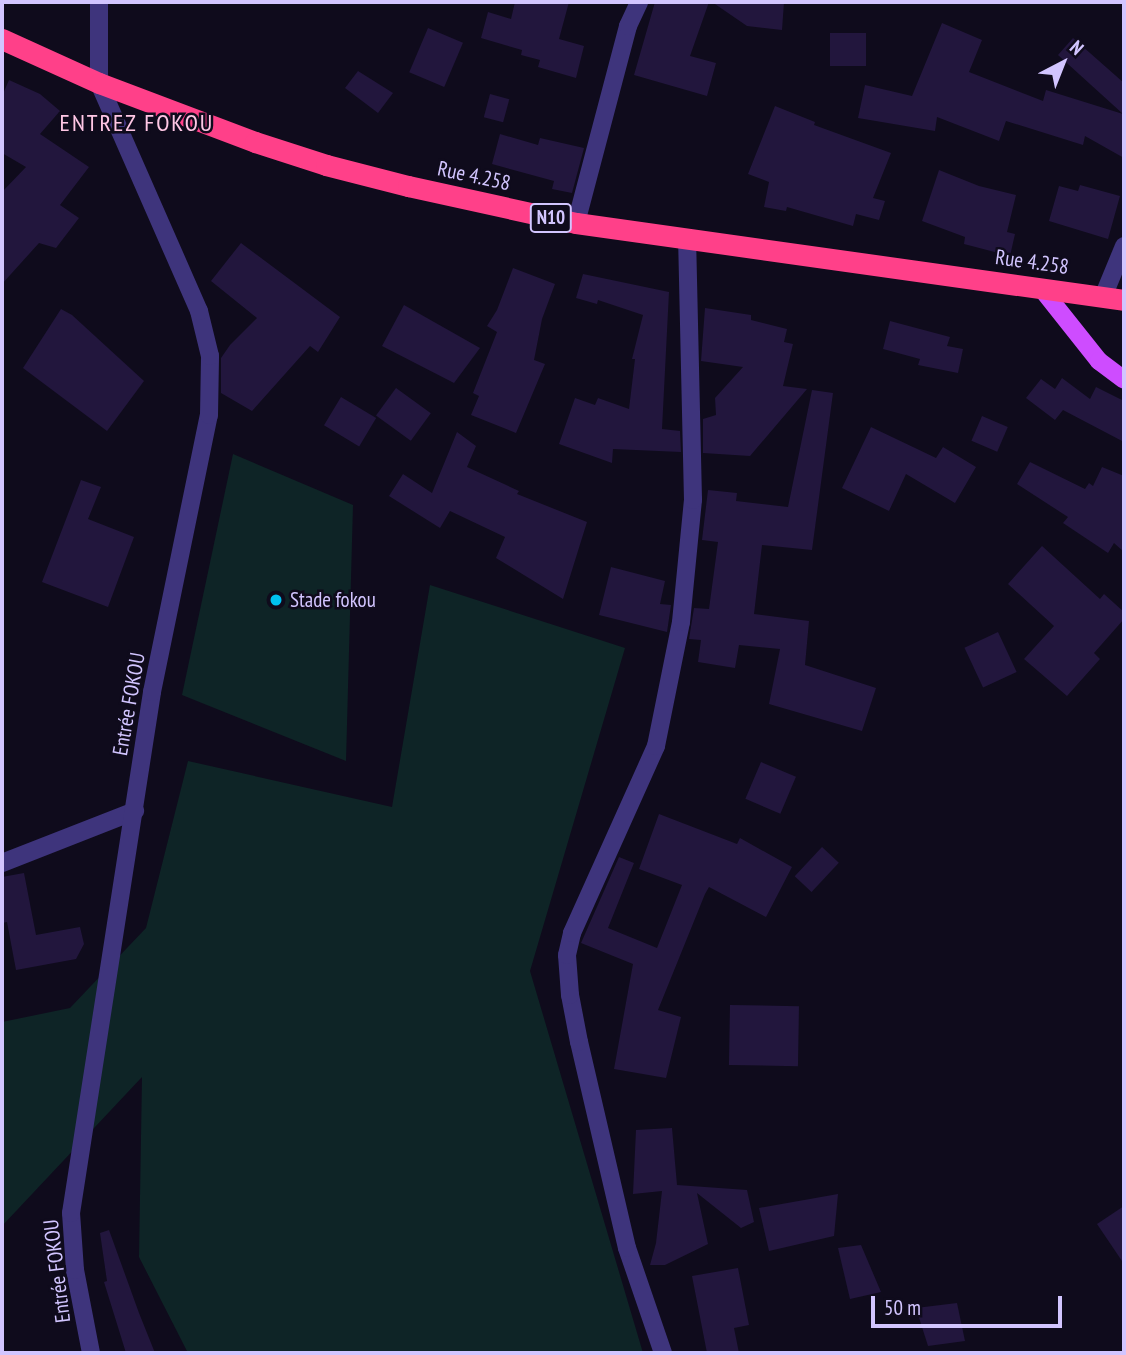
<!DOCTYPE html>
<html>
<head>
<meta charset="utf-8">
<style>
  body { margin:0 }
  #map { position:relative; width:1126px; height:1355px; overflow:hidden; background:#0f0b1c; font-family:"PT Sans Narrow",sans-serif }
  div>[style] { position:absolute }
  [style*='--x'] { left:calc(var(--x)*1px); top:calc(var(--y)*1px); width:calc(var(--w)*1px); rotate:calc(var(--a)*1deg) }
  .green>* { inset:0; background:#0e2426 }
  .building>* { inset:0; background:#22163d; transform-origin:0 0 }
  .minor>* { height:18px; margin:-9px; padding:0 9px; transform-origin:9px; border-radius:9px; background:#3e347c }
  .major>* { height:18px; margin:-9px; padding:0 9px; transform-origin:9px; border-radius:9px; background:#ce4cff }
  .highway>* { height:21px; margin:-10.5px; padding:0 10.5px; transform-origin:10.5px; border-radius:10.5px; background:#ff4089 }
  .dots>* { width:19px; height:19px; translate:-50% -50%; box-sizing:border-box; border:4px solid #0f0b1c; border-radius:50% }
  span { translate:-50% -50%; white-space:nowrap; text-align:center; line-height:1.15; -webkit-text-stroke:5px #0f0b1c; paint-order:stroke }
  .shield-label span { padding:2px 5px; background:#0f0b1c; border:2px solid; border-radius:5px; -webkit-text-stroke-width:0 }
  .shield-label { font-size:19px; color:#d2c5ff; font-weight:700 }
  .street-label { font-size:21px; color:#d2c5ff }
  .poi-label { font-size:21px; color:#d2c5ff }
  .left { translate:0 -50%; text-align:left }
  .quarter-label { font-size:24px; color:#ffc7e5; letter-spacing:2px }
  .frame { position:absolute; inset:0; border:4px solid #d2c5ff; pointer-events:none }
  .north { position:absolute; left:1028px; top:28px; width:70px; height:70px; -webkit-text-stroke:5px #0f0b1c; paint-order:stroke; rotate:42deg; font-size:19px; font-weight:700; line-height:28px; text-align:center; color:#d2c5ff }
  .north::after { content:''; display:block; margin:auto; width:24px; height:32px; background:#d2c5ff; clip-path:polygon(50% 0,100% 100%,50% 72%,0 100%) }
  .scale { position:absolute; left:871px; top:1296px; width:191px; height:32px; box-sizing:border-box; border:4px solid #d2c5ff; border-top:0; padding-left:9px; font-size:21px; line-height:24px; white-space:nowrap; color:#d2c5ff; -webkit-text-stroke:5px #0f0b1c; paint-order:stroke }
</style>
</head>
<body>
<div id="map">
  <div class="green">
    <div style="clip-path:polygon(233px 454px,353px 505px,346px 761px,182px 695px)"></div>
    <div style="clip-path:polygon(430px 585px,625px 648px,530px 971px,643px 1353px,188px 1353px,139px 1257px,142px 1077px,2px 1226px,2px 1022px,70px 1008px,146px 928px,188px 761px,392px 807px)"></div>
  </div>
  <div class="building">
    <div style="clip-path:polygon(515px 2px,569px 2px,559px 39px,584px 46px,576px 78px,538px 67px,540px 60px,521px 55px,522px 50px,481px 38px,488px 12px,511px 19px)"></div>
    <div style="clip-path:polygon(655px 2px,709px 2px,690px 56px,716px 63px,707px 96px,634px 75px)"></div>
    <div style="clip-path:polygon(712px 2px,784px 2px,782px 30px,747px 26px)"></div>
    <div style="clip-path:polygon(942px 23px,982px 40px,969px 72px,1043px 101px,1046px 90px,1123px 114px,1058px 55px,1073px 38px,1124px 83px,1124px 158px,1085px 136px,1083px 145px,1006px 121px,999px 141px,937px 117px,935px 131px,858px 118px,865px 85px,912px 96px)"></div>
    <div style="left:428px;top:28px;width:38px;height:48px;rotate:23deg"></div>
    <div style="left:830px;top:33px;width:36px;height:33px"></div>
    <div style="clip-path:polygon(358px 71px,393px 93px,378px 113px,345px 88px)"></div>
    <div style="clip-path:polygon(9px 80px,40px 94px,60px 111px,40px 134px,89px 167px,60px 205px,79px 218px,56px 248px,39px 243px,2px 284px,2px 192px,26px 167px,2px 153px,2px 96px)"></div>
    <div style="left:490px;top:94px;width:20px;height:24px;rotate:15deg"></div>
    <div style="clip-path:polygon(775px 106px,815px 122px,814px 125px,891px 153px,873px 198px,885px 201px,879px 220px,856px 214px,853px 226px,787px 207px,786px 211px,764px 207px,769px 182px,748px 174px)"></div>
    <div style="clip-path:polygon(500px 134px,538px 145px,540px 138px,584px 148px,572px 193px,552px 189px,554px 181px,492px 164px)"></div>
    <div style="clip-path:polygon(939px 170px,979px 186px,1016px 195px,1007px 232px,1015px 234px,1010px 256px,964px 244px,965px 237px,922px 221px)"></div>
    <div style="clip-path:polygon(1080px 185px,1120px 196px,1108px 239px,1049px 221px,1059px 186px,1078px 191px)"></div>
    <div style="clip-path:polygon(241px 243px,340px 317px,318px 352px,310px 346px,252px 411px,221px 393px,221px 358px,230px 345px,257px 318px,211px 281px)"></div>
    <div style="clip-path:polygon(513px 268px,555px 284px,542px 319px,534px 360px,545px 364px,516px 433px,471px 415px,479px 396px,473px 393px,497px 332px,487px 326px,497px 310px)"></div>
    <div style="clip-path:polygon(583px 274px,669px 292px,662px 429px,680px 431px,681px 452px,613px 449px,612px 463px,559px 444px,575px 398px,595px 405px,598px 398px,629px 409px,635px 359px,632px 359px,643px 315px,598px 300px,597px 304px,576px 298px)"></div>
    <div style="clip-path:polygon(404px 305px,480px 348px,454px 383px,382px 346px)"></div>
    <div style="clip-path:polygon(705px 308px,751px 315px,751px 320px,787px 329px,784px 342px,793px 344px,783px 386px,807px 389px,750px 456px,703px 453px,703px 419px,716px 415px,715px 398px,743px 367px,701px 361px)"></div>
    <div style="clip-path:polygon(61px 309px,72px 315px,144px 381px,107px 431px,23px 368px)"></div>
    <div style="clip-path:polygon(890px 321px,950px 337px,947px 346px,963px 349px,958px 373px,918px 365px,920px 359px,883px 349px)"></div>
    <div style="clip-path:polygon(1062px 378px,1090px 399px,1096px 387px,1124px 401px,1124px 442px,1063px 410px,1055px 420px,1026px 398px,1041px 379px,1055px 389px)"></div>
    <div style="left:396px;top:388px;width:43px;height:34px;rotate:36deg"></div>
    <div style="clip-path:polygon(812px 390px,833px 393px,812px 550px,762px 545px,754px 614px,809px 621px,805px 665px,876px 688px,862px 731px,769px 704px,780px 649px,739px 645px,735px 668px,698px 662px,701px 640px,689px 639px,694px 608px,709px 609px,718px 542px,702px 540px,708px 490px,737px 493px,736px 501px,788px 507px)"></div>
    <div style="left:341px;top:397px;width:41px;height:33px;rotate:31deg"></div>
    <div style="left:982px;top:416px;width:28px;height:27px;rotate:23deg"></div>
    <div style="clip-path:polygon(871px 427px,936px 458px,943px 447px,976px 467px,955px 503px,906px 474px,889px 511px,842px 488px)"></div>
    <div style="clip-path:polygon(457px 432px,476px 446px,467px 467px,519px 491px,517px 494px,587px 522px,563px 599px,496px 558px,505px 537px,450px 511px,440px 528px,389px 496px,403px 474px,432px 493px)"></div>
    <div style="clip-path:polygon(1030px 462px,1085px 489px,1089px 483px,1093px 486px,1102px 467px,1124px 476px,1124px 552px,1114px 543px,1108px 553px,1063px 523px,1068px 517px,1017px 484px)"></div>
    <div style="clip-path:polygon(81px 480px,101px 487px,88px 519px,134px 537px,108px 607px,42px 582px)"></div>
    <div style="clip-path:polygon(1042px 546px,1100px 599px,1104px 594px,1124px 612px,1124px 619px,1094px 653px,1100px 659px,1067px 696px,1024px 659px,1054px 626px,1008px 584px)"></div>
    <div style="clip-path:polygon(611px 567px,665px 581px,660px 604px,671px 605px,667px 632px,599px 615px)"></div>
    <div style="left:998px;top:632px;width:44px;height:37px;rotate:65deg"></div>
    <div style="left:761px;top:762px;width:38px;height:40px;rotate:23deg"></div>
    <div style="clip-path:polygon(659px 814px,737px 844px,740px 838px,792px 867px,766px 917px,709px 887px,705px 894px,658px 1010px,681px 1017px,666px 1078px,614px 1069px,633px 964px,581px 943px,619px 857px,634px 863px,608px 928px,657px 948px,682px 885px,639px 869px)"></div>
    <div style="left:822px;top:847px;width:23px;height:40px;rotate:43deg"></div>
    <div style="clip-path:polygon(24px 873px,36px 935px,80px 927px,84px 944px,76px 959px,16px 970px,7px 922px,2px 923px,2px 877px)"></div>
    <div style="left:730px;top:1005px;width:69px;height:60px;rotate:1deg"></div>
    <div style="clip-path:polygon(672px 1128px,677px 1185px,747px 1190px,754px 1222px,741px 1228px,697px 1193px,708px 1244px,665px 1265px,650px 1265px,656px 1243px,662px 1191px,633px 1194px,636px 1130px)"></div>
    <div style="clip-path:polygon(838px 1194px,834px 1236px,769px 1251px,759px 1208px)"></div>
    <div style="clip-path:polygon(1124px 1206px,1124px 1264px,1097px 1224px)"></div>
    <div style="clip-path:polygon(109px 1230px,139px 1313px,155px 1353px,126px 1353px,104px 1282px,107px 1281px,100px 1233px)"></div>
    <div style="clip-path:polygon(861px 1245px,881px 1292px,850px 1299px,838px 1248px)"></div>
    <div style="clip-path:polygon(738px 1268px,749px 1325px,734px 1328px,739px 1353px,707px 1353px,692px 1276px)"></div>
    <div style="clip-path:polygon(957px 1303px,965px 1341px,928px 1346px,916px 1308px)"></div>
  </div>
  <div class="minor">
    <div style="--x:576;--y:223;--w:204;--a:-75.2"></div>
    <div style="--x:628;--y:26;--w:26;--a:-65"></div>
    <div style="--x:1103;--y:297;--w:55;--a:-67.6"></div>
    <div style="--x:2;--y:863;--w:143;--a:-21.4"></div>
    <div style="--x:91;--y:1353;--w:85;--a:-100.9"></div>
    <div style="--x:75;--y:1270;--w:57;--a:-94"></div>
    <div style="--x:71;--y:1213;--w:527;--a:-81.16"></div>
    <div style="--x:152;--y:692;--w:283;--a:-78.4"></div>
    <div style="--x:209;--y:415;--w:59;--a:-89"></div>
    <div style="--x:210;--y:356;--w:46;--a:-103.7"></div>
    <div style="--x:199;--y:311;--w:249;--a:-113.7"></div>
    <div style="--x:99;--y:83;--w:81;--a:-90"></div>
    <div style="--x:663;--y:1353;--w:111;--a:-108.9"></div>
    <div style="--x:627;--y:1248;--w:212;--a:-103.1"></div>
    <div style="--x:579;--y:1042;--w:48;--a:-100.8"></div>
    <div style="--x:570;--y:995;--w:40;--a:-94.3"></div>
    <div style="--x:567;--y:955;--w:23;--a:-77"></div>
    <div style="--x:572;--y:933;--w:205;--a:-65.8"></div>
    <div style="--x:656;--y:746;--w:126;--a:-78.6"></div>
    <div style="--x:681;--y:622;--w:123;--a:-84.4"></div>
    <div style="--x:693;--y:500;--w:261;--a:-91.3"></div>
  </div>
  <div class="major">
    <div style="--x:1041;--y:288;--w:93;--a:51.5"></div>
    <div style="--x:1099;--y:361;--w:31;--a:37"></div>
  </div>
  <div class="highway">
    <div style="--x:2;--y:39;--w:107;--a:24.4"></div>
    <div style="--x:99;--y:83;--w:167;--a:20.7"></div>
    <div style="--x:255;--y:142;--w:75;--a:17.9"></div>
    <div style="--x:326;--y:165;--w:85;--a:14.4"></div>
    <div style="--x:408;--y:186;--w:172;--a:12.4"></div>
    <div style="--x:576;--y:223;--w:553;--a:8"></div>
  </div>
  <div class="dots">
    <div style="left:276px;top:600px;background:#00c1f0"></div>
  </div>
  <div class="shield-label">
    <span style="left:551px;top:218px">N10</span>
  </div>
  <div class="street-label">
    <span style="left:474px;top:176px;rotate:12deg">Rue 4.258</span>
    <span style="left:1032px;top:262px;rotate:8deg">Rue 4.258</span>
    <span style="left:129px;top:704px;rotate:-80deg">Entrée FOKOU</span>
    <span style="left:57px;top:1271px;rotate:-97deg">Entrée FOKOU</span>
  </div>
  <div class="poi-label">
    <span class="left" style="left:290px;top:600px">Stade fokou</span>
  </div>
  <div class="quarter-label">
    <span style="left:137px;top:123px">ENTREZ FOKOU</span>
  </div>
  <div class="frame"></div>
  <div class="north">N</div>
  <div class="scale">50 m</div>
</div>
</body>
</html>
